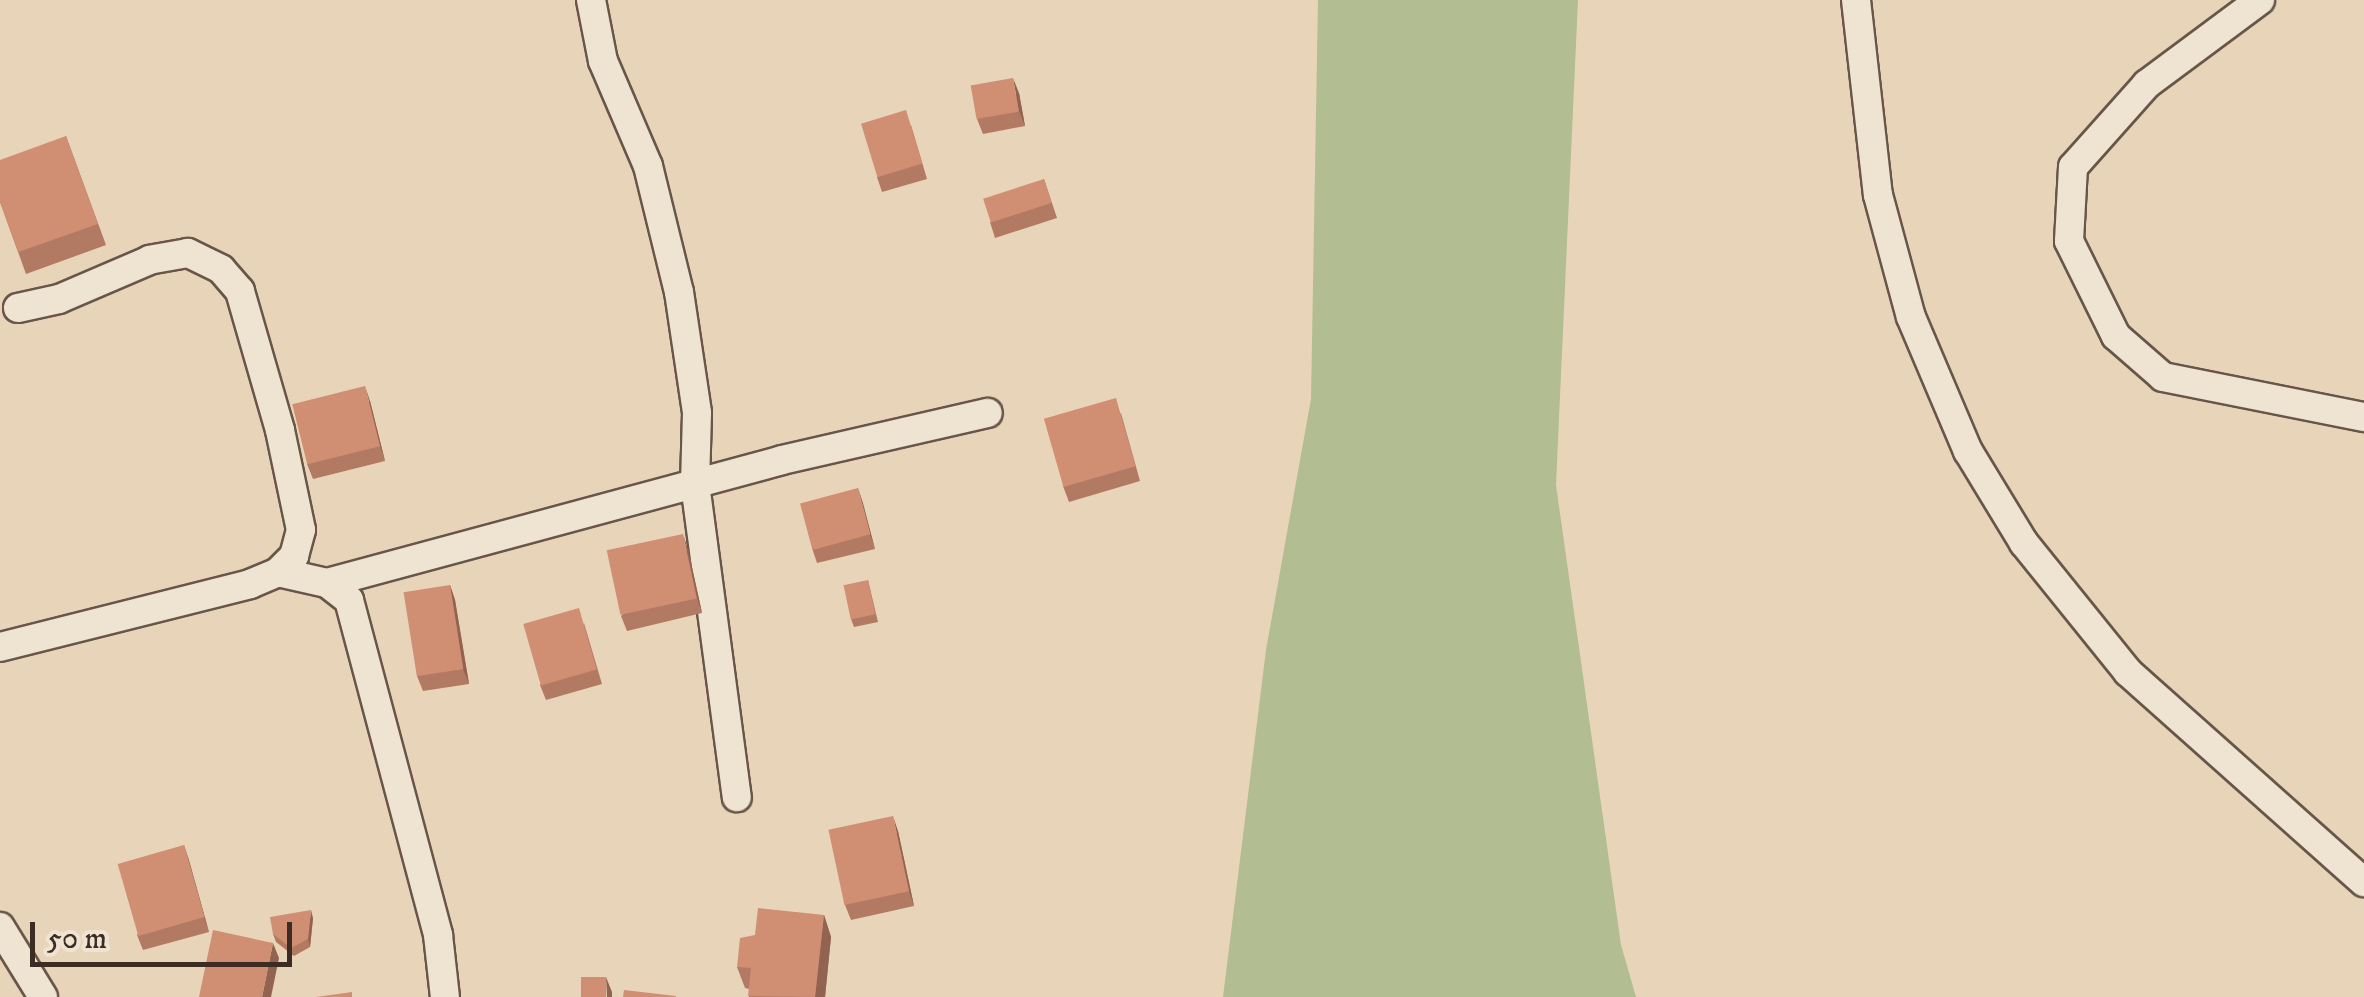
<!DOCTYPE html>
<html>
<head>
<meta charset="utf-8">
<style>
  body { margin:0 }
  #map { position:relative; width:2364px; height:997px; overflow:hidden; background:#e7d4b9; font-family:"IM FELL DW Pica",serif }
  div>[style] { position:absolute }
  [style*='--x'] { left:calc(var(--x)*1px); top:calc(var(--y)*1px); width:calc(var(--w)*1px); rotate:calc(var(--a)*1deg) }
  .green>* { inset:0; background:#b2bd91 }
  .roads { filter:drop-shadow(2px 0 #685649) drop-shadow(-2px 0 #685649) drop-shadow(0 2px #685649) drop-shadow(0 -2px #685649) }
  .street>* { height:28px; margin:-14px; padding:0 14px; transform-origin:14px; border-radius:14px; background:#efe3d2 }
  .wall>* { inset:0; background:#b37a63 }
  .shaded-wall>* { inset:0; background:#926350 }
  .building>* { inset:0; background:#d08e73; transform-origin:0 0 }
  span { translate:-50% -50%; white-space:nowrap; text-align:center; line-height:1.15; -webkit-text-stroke:10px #efe3d2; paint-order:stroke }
  .scale { position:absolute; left:30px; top:922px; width:262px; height:45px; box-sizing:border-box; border:5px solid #3d2c24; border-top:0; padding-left:12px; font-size:30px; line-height:35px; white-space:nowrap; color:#3d2c24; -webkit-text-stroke:8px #efe3d2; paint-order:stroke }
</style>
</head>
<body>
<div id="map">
  <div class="green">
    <div style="clip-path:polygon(1318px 0,1578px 0,1556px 485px,1621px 945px,1636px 997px,1223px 997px,1266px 650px,1311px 399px)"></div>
  </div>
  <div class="roads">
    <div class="street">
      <div style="--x:591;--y:0;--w:62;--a:78.9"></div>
      <div style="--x:603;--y:61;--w:114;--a:66.8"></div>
      <div style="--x:648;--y:166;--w:130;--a:76.2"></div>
      <div style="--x:679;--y:292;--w:122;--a:81.5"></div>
      <div style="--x:697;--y:413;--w:71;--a:91.6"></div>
      <div style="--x:695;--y:484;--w:316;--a:82.4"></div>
      <div style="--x:1856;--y:0;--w:196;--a:83.6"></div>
      <div style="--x:1878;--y:195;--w:126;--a:74.9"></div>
      <div style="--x:1911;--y:317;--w:146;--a:67"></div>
      <div style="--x:1968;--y:451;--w:108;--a:58.7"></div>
      <div style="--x:2024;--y:543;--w:166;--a:51.1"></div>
      <div style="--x:2128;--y:672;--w:316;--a:41.7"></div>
      <div style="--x:2260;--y:0;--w:141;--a:143.4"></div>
      <div style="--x:2147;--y:84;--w:111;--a:131.7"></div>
      <div style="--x:2073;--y:167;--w:74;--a:93.1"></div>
      <div style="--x:2069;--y:241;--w:106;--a:63.7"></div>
      <div style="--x:2116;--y:336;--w:62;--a:41.1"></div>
      <div style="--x:2163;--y:377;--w:205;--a:11.3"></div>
      <div style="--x:278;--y:572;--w:50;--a:12.7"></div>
      <div style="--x:327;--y:583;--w:28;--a:38"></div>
      <div style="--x:349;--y:600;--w:347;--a:75.1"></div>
      <div style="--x:438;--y:935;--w:62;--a:83.6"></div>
      <div style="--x:327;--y:583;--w:471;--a:-15.1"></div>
      <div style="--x:782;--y:460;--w:211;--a:-12.9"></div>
      <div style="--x:0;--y:647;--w:258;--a:-14.1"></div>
      <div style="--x:250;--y:584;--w:30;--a:-23"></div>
      <div style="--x:278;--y:572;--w:23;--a:-45"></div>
      <div style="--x:294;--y:556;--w:27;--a:-75"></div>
      <div style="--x:301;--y:530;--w:102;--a:-101.9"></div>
      <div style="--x:280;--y:430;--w:145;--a:-106.1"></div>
      <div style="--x:240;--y:291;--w:29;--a:-131"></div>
      <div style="--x:221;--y:269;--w:37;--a:-154"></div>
      <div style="--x:188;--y:253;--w:39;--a:170"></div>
      <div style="--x:150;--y:260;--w:99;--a:156.8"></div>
      <div style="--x:59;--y:299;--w:42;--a:167.6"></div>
      <div style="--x:0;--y:927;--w:82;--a:58.4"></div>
    </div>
  </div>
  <div class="wall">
    <div style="clip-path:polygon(1019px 93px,1025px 126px,983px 134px,977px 119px)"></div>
    <div style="clip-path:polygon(911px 125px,927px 179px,882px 192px,877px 177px)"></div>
    <div style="clip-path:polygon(66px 136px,106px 245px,26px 274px,0 202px)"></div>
    <div style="clip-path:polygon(1044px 179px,1057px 218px,995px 238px,990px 222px)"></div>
    <div style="clip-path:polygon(370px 401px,385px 461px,313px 479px,307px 464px)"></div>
    <div style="clip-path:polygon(1121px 413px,1140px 481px,1069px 502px,1063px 486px)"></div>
    <div style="clip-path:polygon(858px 488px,875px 549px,817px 563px,812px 548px)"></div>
    <div style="clip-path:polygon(688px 549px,702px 613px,627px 631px,621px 616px)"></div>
    <div style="clip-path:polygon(868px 580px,878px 622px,854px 627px,851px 619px)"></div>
    <div style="clip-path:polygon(450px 585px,455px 600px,469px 684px,423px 691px,417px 676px)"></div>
    <div style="clip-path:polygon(584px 623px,602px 684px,546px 700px,540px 685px)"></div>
    <div style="clip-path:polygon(898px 831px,914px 906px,851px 920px,845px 905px)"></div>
    <div style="clip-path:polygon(184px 845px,209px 932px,143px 950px,137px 935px)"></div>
    <div style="clip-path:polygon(824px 915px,831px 937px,825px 997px,749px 997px,749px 989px,745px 988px,737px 967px)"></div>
    <div style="clip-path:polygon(313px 918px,310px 947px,294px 956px,276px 942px,273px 934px)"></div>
  </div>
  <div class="shaded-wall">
    <div style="clip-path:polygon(1013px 78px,1019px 93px,1025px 126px,1019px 111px)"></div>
    <div style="clip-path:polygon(365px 386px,370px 401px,385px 461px,380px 446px)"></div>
    <div style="clip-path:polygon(858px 488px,863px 503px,875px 549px,870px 534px)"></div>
    <div style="clip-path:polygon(683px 534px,688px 549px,702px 613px,697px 598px)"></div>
    <div style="clip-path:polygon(450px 585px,455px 600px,469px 684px,463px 669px)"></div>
    <div style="clip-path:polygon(893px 816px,898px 831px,914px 906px,909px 891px)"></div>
    <div style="clip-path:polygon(184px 845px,189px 860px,209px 932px,204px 917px)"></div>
    <div style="clip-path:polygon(311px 910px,313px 918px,310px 947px,308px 939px)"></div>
    <div style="clip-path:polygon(824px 915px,831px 937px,825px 997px,815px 997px)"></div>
    <div style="clip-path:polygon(273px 943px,279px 958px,271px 997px,262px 997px)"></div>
    <div style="clip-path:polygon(606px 977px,612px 992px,612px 997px,607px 997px)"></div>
  </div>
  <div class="building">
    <div style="left:1013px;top:78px;width:34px;height:43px;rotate:80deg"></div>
    <div style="left:906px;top:110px;width:56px;height:47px;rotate:73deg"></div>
    <div style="clip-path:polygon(66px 136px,98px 224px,18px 252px,0 202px,0 160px)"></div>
    <div style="left:1044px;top:179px;width:25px;height:64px;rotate:72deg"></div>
    <div style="left:365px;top:386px;width:62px;height:75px;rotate:76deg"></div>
    <div style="left:1116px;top:398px;width:71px;height:75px;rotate:74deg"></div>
    <div style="left:858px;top:488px;width:48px;height:60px;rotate:75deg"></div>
    <div style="left:683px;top:534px;width:66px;height:78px;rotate:78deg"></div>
    <div style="left:868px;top:580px;width:35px;height:25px;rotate:78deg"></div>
    <div style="left:450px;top:585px;width:85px;height:47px;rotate:81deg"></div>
    <div style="left:579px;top:608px;width:64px;height:58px;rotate:74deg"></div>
    <div style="left:893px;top:816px;width:77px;height:66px;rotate:78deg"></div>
    <div style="left:184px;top:845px;width:75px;height:69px;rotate:74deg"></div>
    <div style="clip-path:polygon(758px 908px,824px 915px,815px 997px,748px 996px,751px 968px,737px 967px,740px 938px,755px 935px)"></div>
    <div style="clip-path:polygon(311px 910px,308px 939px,291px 948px,273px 934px,270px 917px)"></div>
    <div style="clip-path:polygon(213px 930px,273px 943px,262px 997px,199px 997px)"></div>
    <div style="left:581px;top:977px;width:25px;height:20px"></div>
    <div style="clip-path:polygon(624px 990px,676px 996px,676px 997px,623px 997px)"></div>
    <div style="clip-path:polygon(352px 992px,352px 997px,316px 997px)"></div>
  </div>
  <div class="scale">50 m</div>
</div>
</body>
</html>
